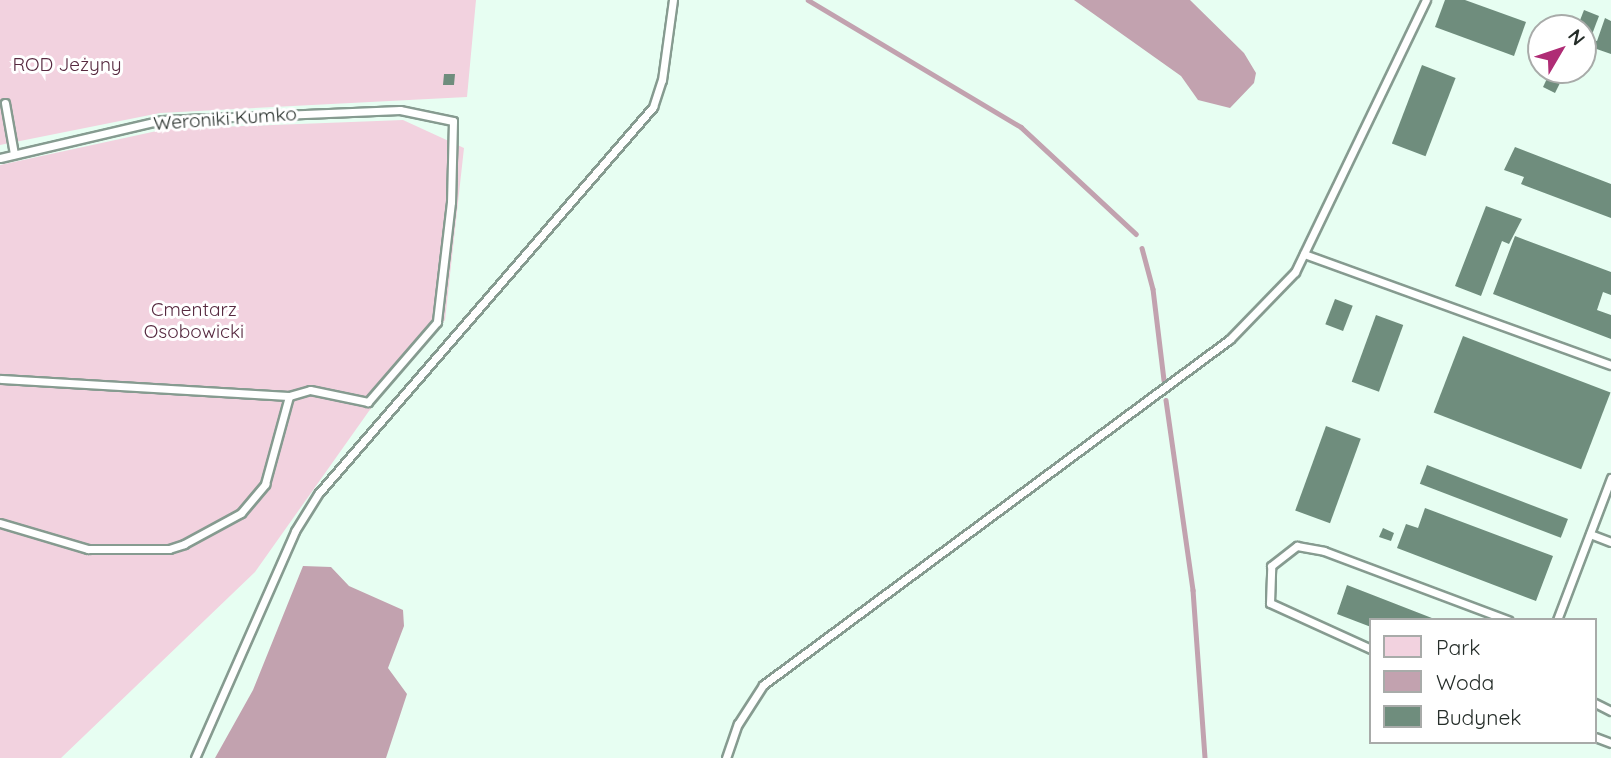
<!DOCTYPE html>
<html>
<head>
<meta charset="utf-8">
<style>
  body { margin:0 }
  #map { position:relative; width:1611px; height:758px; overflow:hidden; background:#e7fef2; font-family:Quicksand,sans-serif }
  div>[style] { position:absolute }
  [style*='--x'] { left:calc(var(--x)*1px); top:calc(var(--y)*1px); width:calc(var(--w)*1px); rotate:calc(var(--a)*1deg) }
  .green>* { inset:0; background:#f2d2df }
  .water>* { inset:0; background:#c2a2af }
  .stream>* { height:4.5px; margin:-2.25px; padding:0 2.25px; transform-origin:2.25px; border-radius:2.25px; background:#c2a2af }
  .building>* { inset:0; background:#6f8d7d; transform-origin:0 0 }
  .roads { filter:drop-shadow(2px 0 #869b90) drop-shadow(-2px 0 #869b90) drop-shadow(0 2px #869b90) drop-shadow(0 -2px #869b90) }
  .lane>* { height:7px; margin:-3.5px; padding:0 3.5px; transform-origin:3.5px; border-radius:3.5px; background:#fff }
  span { translate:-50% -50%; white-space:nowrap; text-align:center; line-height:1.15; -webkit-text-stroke:6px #fff; paint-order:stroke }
  .park-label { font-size:19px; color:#572a40 }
  .street-label { font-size:19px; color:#252d29 }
  .legend { position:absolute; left:1369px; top:618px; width:228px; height:126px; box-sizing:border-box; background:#fff; border:2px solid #a8aba9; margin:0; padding:9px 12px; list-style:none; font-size:21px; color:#252d29 }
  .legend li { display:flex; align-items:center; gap:14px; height:35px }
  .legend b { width:35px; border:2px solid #a8aba9 }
  .north { position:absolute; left:1527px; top:14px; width:70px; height:70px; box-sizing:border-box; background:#fff; border:2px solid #a8aba9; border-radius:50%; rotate:51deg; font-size:19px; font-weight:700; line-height:28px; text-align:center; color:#252d29 }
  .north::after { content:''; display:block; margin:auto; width:24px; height:32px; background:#af2c75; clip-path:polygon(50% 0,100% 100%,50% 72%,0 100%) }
</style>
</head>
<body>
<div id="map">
  <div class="green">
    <div style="clip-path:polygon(0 0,476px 0,467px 97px,160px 113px,0 145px)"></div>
    <div style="clip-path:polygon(403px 120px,464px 148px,445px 320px,369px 411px,255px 572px,61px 758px,0 758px,0 165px,166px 129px)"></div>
  </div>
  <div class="water">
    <div style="clip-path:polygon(1074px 0,1190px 0,1244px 53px,1256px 73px,1254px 83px,1230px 108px,1198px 100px,1181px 76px)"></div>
    <div style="clip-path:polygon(303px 566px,331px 567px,349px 586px,403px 610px,404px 626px,388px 668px,407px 694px,386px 758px,215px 758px,253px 690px)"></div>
  </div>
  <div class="stream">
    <div style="--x:808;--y:0;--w:248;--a:30.8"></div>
    <div style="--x:1021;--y:127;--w:157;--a:42.9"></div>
    <div style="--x:1142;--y:248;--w:42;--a:75"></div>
    <div style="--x:1153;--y:289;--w:92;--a:83.1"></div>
    <div style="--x:1166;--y:400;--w:192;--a:81.9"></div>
    <div style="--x:1193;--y:590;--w:168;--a:85.9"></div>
  </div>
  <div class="building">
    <div style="clip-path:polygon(1445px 0,1465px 0,1526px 22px,1514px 56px,1435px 27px)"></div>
    <div style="clip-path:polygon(1584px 10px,1599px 16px,1591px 37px,1577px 28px)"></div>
    <div style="clip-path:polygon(1605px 18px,1611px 21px,1611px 54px,1588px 46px,1591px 39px,1597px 41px)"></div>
    <div style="left:1422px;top:65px;width:36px;height:84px;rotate:21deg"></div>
    <div style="clip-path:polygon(1551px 70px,1565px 73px,1555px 93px,1543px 87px)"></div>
    <div style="clip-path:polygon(444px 74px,455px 74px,454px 85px,443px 85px)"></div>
    <div style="clip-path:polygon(1515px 147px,1611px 184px,1611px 218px,1521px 184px,1524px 177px,1504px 170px)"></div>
    <div style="clip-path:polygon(1486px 206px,1522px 219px,1509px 244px,1502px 241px,1481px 296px,1455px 286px)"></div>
    <div style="clip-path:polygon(1515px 236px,1611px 272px,1611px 295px,1603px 292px,1597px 310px,1611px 315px,1611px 339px,1493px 294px)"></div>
    <div style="left:1335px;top:299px;width:19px;height:27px;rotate:21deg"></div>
    <div style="left:1376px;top:315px;width:29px;height:71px;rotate:20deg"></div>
    <div style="left:1463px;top:336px;width:158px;height:82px;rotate:21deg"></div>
    <div style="left:1326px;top:426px;width:37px;height:90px;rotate:20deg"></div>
    <div style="left:1427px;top:465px;width:151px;height:20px;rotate:21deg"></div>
    <div style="clip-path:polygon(1425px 508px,1553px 556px,1536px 601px,1397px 548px,1406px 524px,1418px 528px)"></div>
    <div style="clip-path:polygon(1383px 528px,1394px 533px,1391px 541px,1379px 537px)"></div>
    <div style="clip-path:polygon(1347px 585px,1437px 620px,1371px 620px,1371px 627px,1337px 614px)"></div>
  </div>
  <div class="roads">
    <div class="lane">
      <div style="--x:5;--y:103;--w:52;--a:80"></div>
      <div style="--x:0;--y:158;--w:166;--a:-13.2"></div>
      <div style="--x:162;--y:120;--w:238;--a:-2.4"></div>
      <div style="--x:400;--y:110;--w:54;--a:11.7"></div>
      <div style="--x:453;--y:121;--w:81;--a:91.4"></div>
      <div style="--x:451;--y:202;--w:121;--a:96.7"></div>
      <div style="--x:437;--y:322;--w:106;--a:130.8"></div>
      <div style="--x:368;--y:402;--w:59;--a:-168.3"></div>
      <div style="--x:310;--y:390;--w:22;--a:164"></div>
      <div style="--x:289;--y:396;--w:289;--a:-176.6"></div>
      <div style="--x:1304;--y:254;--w:326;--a:19.9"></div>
      <div style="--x:0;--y:523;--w:92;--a:16.5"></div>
      <div style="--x:88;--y:549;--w:81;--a:0"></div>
      <div style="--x:169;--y:549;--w:16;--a:-18"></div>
      <div style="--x:184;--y:544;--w:65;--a:-28.5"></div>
      <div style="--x:241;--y:513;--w:38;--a:-50"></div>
      <div style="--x:265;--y:484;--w:91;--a:-74.7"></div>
      <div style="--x:1590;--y:534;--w:22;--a:21"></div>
      <div style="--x:1557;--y:620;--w:152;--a:-69.2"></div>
      <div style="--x:1371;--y:649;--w:111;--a:-155.5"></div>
      <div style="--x:1270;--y:603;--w:37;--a:-88"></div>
      <div style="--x:1271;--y:566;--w:33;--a:-38"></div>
      <div style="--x:1297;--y:546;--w:27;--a:10"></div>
      <div style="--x:1324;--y:551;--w:197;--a:20.6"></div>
      <div style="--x:1595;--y:703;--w:18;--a:27"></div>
      <div style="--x:1595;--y:737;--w:17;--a:21"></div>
      <div style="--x:195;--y:758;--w:248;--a:-66.2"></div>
      <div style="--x:295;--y:531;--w:44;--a:-58.1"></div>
      <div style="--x:318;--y:494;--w:512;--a:-49.12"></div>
      <div style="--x:653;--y:107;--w:28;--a:-72"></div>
      <div style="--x:662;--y:80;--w:81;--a:-82.2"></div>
      <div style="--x:726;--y:758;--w:36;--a:-71"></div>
      <div style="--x:738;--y:724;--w:46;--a:-57.3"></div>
      <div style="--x:763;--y:685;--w:581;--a:-36.53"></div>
      <div style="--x:1230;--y:339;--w:93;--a:-45.9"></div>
      <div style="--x:1295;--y:272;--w:302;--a:-64.3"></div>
    </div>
  </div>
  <div class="park-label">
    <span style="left:67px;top:65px">ROD Jeżyny</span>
    <span style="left:194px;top:321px">Cmentarz<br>Osobowicki</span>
  </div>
  <div class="street-label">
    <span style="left:225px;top:119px;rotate:-4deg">Weroniki Kumko</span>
  </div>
  <ul class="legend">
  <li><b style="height:19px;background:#f2d2df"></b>Park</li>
  <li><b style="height:19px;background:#c2a2af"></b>Woda</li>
  <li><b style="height:19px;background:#6f8d7d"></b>Budynek</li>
  </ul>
  <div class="north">N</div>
</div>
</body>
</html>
